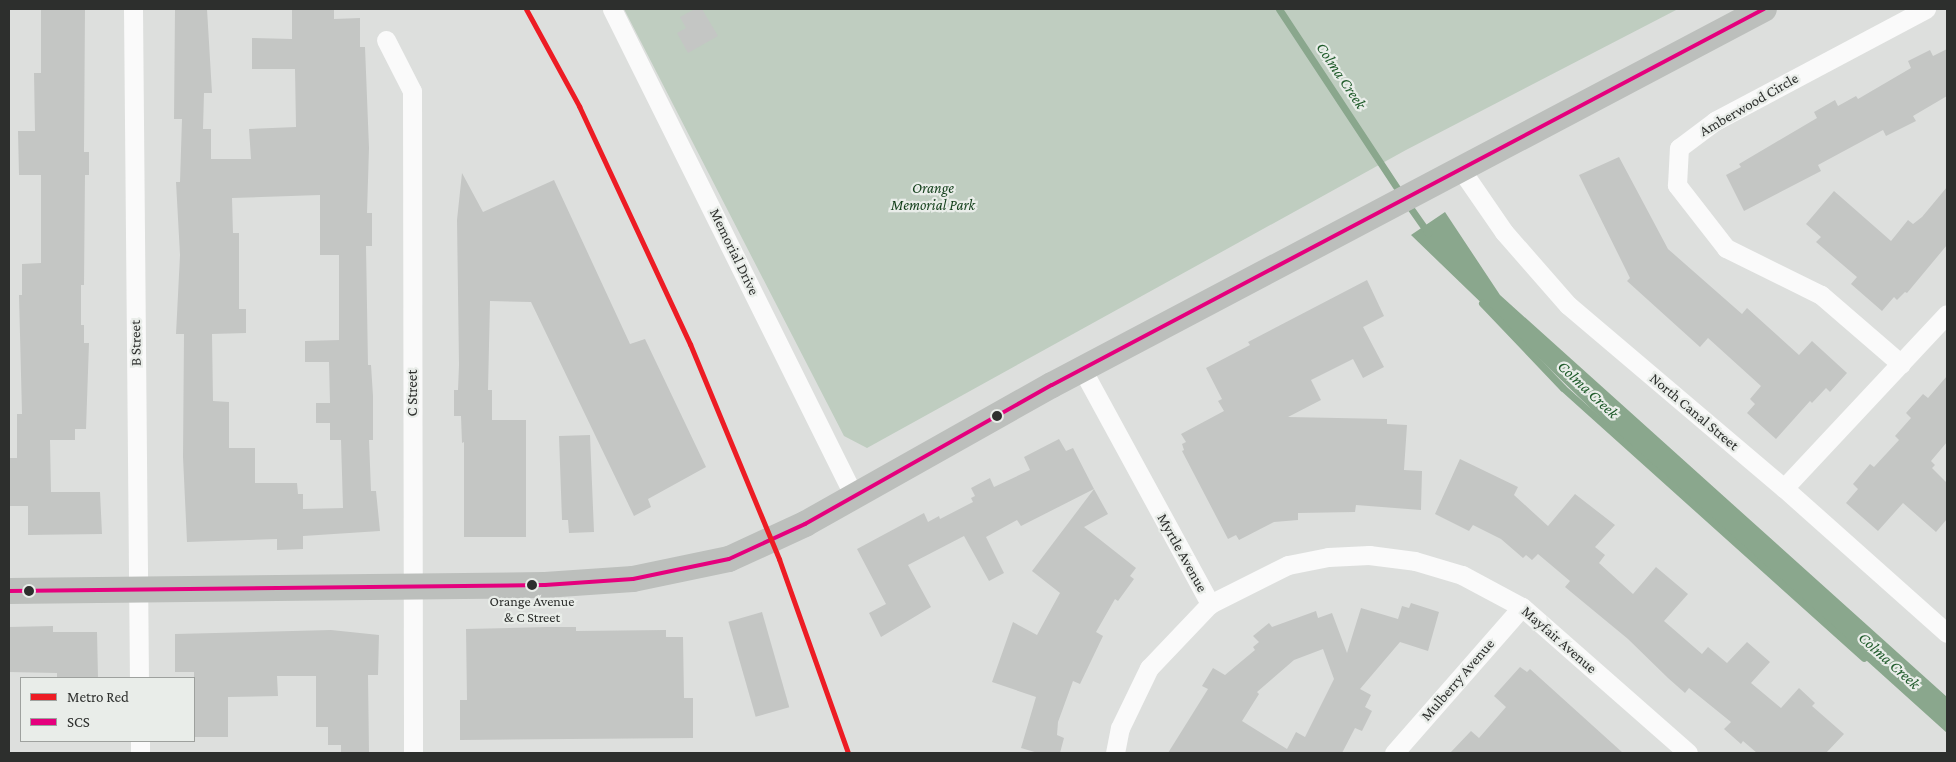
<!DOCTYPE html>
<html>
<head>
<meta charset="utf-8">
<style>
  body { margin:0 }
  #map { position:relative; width:1956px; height:762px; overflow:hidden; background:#dddfdd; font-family:"Crimson Pro",serif }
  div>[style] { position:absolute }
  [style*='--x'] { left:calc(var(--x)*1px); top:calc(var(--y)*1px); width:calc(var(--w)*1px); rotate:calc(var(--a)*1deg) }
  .green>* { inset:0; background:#bfcdc0 }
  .water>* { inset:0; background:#8aa78d }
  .stream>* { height:7px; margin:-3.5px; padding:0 3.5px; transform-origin:3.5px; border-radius:3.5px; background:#8aa78d }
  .building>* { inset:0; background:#c4c6c4; transform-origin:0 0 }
  .street>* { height:19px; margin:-9.5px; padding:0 9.5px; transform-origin:9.5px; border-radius:9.5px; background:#fafafa }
  .secondary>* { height:26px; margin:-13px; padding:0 13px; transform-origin:13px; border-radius:13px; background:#bcbfbc }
  .bus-1>* { height:4px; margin:-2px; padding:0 2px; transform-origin:2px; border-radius:2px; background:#e5007d }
  .metro-1>* { height:5px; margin:-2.5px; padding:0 2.5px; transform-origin:2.5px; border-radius:2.5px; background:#ed1c24 }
  .dots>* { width:14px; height:14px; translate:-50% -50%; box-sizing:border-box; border:2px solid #e9ede9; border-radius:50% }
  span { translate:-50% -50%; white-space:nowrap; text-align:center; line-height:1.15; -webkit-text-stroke:4.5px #e9ede9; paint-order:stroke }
  .bus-label { font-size:14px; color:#2d2f2d }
  .street-label { font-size:15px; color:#2d2f2d }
  .park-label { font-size:15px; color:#113e19; font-style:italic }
  .water-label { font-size:16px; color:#1e5a29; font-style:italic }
  .frame { position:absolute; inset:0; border:10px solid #2d2f2d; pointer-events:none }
  .legend { position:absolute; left:20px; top:677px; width:175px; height:65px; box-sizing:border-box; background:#e9ede9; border:1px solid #9ea19e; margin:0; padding:6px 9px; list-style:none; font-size:15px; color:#2d2f2d }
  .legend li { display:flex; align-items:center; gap:10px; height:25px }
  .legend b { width:25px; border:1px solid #9ea19e }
</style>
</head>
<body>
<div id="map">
  <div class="green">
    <div style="clip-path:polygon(624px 9px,1678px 9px,1406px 150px,867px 448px,844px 436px)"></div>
  </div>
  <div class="water">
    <div style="clip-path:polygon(1445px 212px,1500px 295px,1947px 697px,1947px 733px,1643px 459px,1411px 235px)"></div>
  </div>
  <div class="stream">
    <div style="--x:1279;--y:9;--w:222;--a:56.6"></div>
    <div style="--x:1407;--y:203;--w:37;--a:55"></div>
    <div style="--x:1482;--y:303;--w:117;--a:46.4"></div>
    <div style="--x:1563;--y:388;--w:404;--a:41.9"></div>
  </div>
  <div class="building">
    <div style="clip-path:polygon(41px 9px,85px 9px,84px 152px,89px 152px,89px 175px,85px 175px,84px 285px,81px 285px,81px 325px,84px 325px,84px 343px,89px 343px,86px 429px,75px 429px,75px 440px,50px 440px,51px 492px,100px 492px,102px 534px,28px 535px,28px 506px,9px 506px,9px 458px,17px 458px,17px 414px,22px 414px,19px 295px,22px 295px,22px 264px,41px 263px,41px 175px,19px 175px,18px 131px,35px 131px,34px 73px,41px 73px)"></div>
    <div style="clip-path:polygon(evenodd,175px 9px,207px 9px,212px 93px,204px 93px,203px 129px,211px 129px,211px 159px,251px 159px,249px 129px,296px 127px,295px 69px,252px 69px,252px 38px,292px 39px,292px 9px,334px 9px,334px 19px,360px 18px,360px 47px,365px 47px,369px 148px,367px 213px,372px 213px,372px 246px,366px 246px,368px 365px,371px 365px,373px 396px,373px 440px,369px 440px,371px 491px,376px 491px,380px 531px,303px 536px,303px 549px,277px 550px,277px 539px,187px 542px,183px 457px,184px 334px,176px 334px,180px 255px,176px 182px,180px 182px,182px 119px,174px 119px,175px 9px,320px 195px,320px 255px,339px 255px,339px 340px,305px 341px,305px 362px,329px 362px,330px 403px,316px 403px,316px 423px,330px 423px,330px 440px,341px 440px,343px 508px,303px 509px,303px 494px,298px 494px,297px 483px,255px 483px,255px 448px,229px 448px,229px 402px,213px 401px,212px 334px,246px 333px,246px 309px,239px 309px,239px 233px,233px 233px,232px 198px,320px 195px)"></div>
    <div style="clip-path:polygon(695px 9px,702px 9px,718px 36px,688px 53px,677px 33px,686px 28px,680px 17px)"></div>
    <div style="clip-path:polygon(1947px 49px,1947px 96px,1913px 116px,1916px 121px,1886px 136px,1883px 130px,1818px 165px,1821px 171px,1744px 211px,1726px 175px,1741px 167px,1739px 164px,1817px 118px,1814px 112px,1835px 100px,1838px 106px,1856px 96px,1858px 99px,1911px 68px,1908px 61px,1930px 50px,1933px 56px)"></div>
    <div style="clip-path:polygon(1619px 157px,1668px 249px,1742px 314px,1747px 308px,1799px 355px,1812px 341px,1847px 373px,1830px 392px,1826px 388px,1812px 403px,1810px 401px,1776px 439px,1747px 413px,1755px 404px,1750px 399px,1761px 386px,1708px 338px,1700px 347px,1627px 281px,1630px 278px,1579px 175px)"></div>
    <div style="clip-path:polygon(462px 173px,483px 212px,554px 180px,630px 344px,645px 339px,706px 467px,648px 499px,651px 507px,634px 516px,531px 302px,490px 301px,488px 390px,492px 390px,492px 420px,526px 420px,526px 537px,464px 537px,464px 442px,462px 443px,461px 416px,454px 416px,454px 390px,458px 390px,459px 365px,457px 220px)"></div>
    <div style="clip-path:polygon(1947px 187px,1947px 245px,1907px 293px,1905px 292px,1897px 300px,1894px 297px,1882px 311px,1851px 284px,1857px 277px,1816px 242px,1821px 237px,1806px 224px,1834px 191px,1891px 241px,1908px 220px,1913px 224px,1922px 217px)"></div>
    <div style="clip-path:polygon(1367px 280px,1384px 316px,1363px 327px,1384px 367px,1363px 378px,1353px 359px,1311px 380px,1321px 400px,1288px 417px,1387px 419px,1387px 424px,1407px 425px,1404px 470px,1422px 471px,1421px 510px,1356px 505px,1355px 512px,1298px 513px,1298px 520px,1274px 522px,1239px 540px,1236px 535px,1228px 539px,1182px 451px,1184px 450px,1182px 444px,1186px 442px,1181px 434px,1224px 411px,1218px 401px,1222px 399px,1206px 368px,1250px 345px,1248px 342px)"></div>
    <div style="clip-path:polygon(1947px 376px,1947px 442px,1931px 461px,1935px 465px,1932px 468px,1947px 483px,1947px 519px,1936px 532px,1903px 503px,1878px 531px,1846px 503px,1858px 489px,1853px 484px,1870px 464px,1874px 467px,1899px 440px,1895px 436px,1911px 418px,1906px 413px,1923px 394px,1928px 398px)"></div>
    <div style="clip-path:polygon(590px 435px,594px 532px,569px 533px,568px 520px,562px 520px,559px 436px)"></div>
    <div style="clip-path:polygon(1059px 439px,1066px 451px,1073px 448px,1094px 489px,1021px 526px,1017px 520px,986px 537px,1004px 573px,989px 581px,964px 536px,908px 565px,931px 607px,881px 637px,869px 613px,886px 604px,857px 549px,924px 513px,928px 522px,939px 516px,940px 519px,973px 502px,971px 498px,975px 496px,971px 488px,990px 478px,994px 487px,1030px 470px,1024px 457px)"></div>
    <div style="clip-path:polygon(1460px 459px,1518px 487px,1514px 495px,1548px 526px,1575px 494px,1615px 525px,1595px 547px,1605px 555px,1599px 563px,1633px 594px,1656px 567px,1688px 594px,1664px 621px,1702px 654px,1708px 647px,1727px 663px,1747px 642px,1770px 662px,1751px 683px,1781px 708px,1799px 688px,1815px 703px,1812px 706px,1844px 734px,1826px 753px,1757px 753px,1743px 741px,1741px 744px,1724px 729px,1731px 722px,1689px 688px,1685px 693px,1668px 678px,1628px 639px,1565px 587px,1570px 581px,1538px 554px,1532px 560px,1526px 555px,1523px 558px,1501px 539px,1473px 525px,1469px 531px,1435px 514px)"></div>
    <div style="clip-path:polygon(1094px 489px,1108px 514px,1084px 527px,1136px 568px,1130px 576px,1134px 579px,1118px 601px,1115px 599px,1096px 632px,1103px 636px,1080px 684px,1073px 681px,1058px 722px,1057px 735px,1064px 738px,1060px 753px,1038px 753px,1021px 748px,1036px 697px,992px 682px,1013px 622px,1037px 635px,1060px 593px,1032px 571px)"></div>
    <div style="clip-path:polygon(evenodd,1411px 603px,1439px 612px,1428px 651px,1400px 642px,1360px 689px,1371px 695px,1365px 707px,1372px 711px,1362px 731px,1355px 728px,1342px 753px,1168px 753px,1208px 689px,1202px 686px,1213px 668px,1225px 675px,1255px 650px,1253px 647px,1259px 642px,1253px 636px,1269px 623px,1272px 627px,1316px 611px,1318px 618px,1332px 613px,1347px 653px,1361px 608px,1398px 619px,1402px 606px,1409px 608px,1411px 603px,1323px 649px,1334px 679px,1305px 737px,1296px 732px,1287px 749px,1242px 721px,1259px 694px,1257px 692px,1294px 660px,1323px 649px)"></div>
    <div style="left:762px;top:612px;width:99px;height:35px;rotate:74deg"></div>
    <div style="clip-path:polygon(53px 626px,53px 632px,97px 632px,98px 678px,57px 678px,57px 673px,9px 672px,9px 627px)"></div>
    <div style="clip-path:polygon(547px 627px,576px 627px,576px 631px,666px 630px,666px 637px,683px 637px,684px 698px,693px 698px,693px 738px,460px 740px,460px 700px,467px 700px,466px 629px)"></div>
    <div style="clip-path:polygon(331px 630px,379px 635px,378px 675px,368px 675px,369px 753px,341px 753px,341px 745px,328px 745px,328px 727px,316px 727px,316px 676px,277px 676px,278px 696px,228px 697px,228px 737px,194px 737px,194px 672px,175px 672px,175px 634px)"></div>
    <div style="clip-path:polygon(1520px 667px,1527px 672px,1530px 669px,1623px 753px,1450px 753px,1471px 731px,1479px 738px,1506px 707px,1494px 696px)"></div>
  </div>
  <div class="street">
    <div style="--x:133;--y:9;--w:669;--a:89.49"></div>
    <div style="--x:612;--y:9;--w:544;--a:63.58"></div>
    <div style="--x:386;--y:40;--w:57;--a:63"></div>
    <div style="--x:412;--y:91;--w:662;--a:89.91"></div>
    <div style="--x:1462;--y:171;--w:74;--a:55.5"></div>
    <div style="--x:1504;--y:232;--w:97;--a:48.8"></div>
    <div style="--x:1568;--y:305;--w:283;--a:40.3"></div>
    <div style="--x:1784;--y:488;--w:218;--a:41.7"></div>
    <div style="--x:1901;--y:364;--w:106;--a:-139.2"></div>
    <div style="--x:1821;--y:295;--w:106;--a:-153.7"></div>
    <div style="--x:1726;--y:248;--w:80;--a:-127.9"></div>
    <div style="--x:1677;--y:185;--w:37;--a:-87"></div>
    <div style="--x:1679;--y:148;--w:45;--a:-36.9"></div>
    <div style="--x:1715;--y:121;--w:239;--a:-28"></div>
    <div style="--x:1082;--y:369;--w:268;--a:61.4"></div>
    <div style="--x:1784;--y:488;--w:238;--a:-46.9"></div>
    <div style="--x:140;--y:741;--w:12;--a:90"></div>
    <div style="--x:1115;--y:753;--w:25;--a:-79"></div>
    <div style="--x:1120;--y:728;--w:67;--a:-64.2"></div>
    <div style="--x:1149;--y:668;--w:88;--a:-46.4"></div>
    <div style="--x:1210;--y:604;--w:87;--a:-26.6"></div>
    <div style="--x:1288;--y:565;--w:41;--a:-11.3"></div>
    <div style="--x:1328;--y:557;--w:41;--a:-2.8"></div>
    <div style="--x:1369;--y:555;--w:46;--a:7.4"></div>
    <div style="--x:1415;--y:561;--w:49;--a:16.6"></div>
    <div style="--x:1462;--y:575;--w:68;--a:28.1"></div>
    <div style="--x:1522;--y:607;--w:221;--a:41.3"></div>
    <div style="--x:1394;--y:753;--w:194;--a:-48.8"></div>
  </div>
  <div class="secondary">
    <div style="--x:9;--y:591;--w:536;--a:-0.64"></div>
    <div style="--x:545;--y:585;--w:88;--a:-3.9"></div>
    <div style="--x:633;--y:579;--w:98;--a:-11.8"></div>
    <div style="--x:729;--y:559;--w:84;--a:-24.7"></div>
    <div style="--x:805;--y:524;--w:283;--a:-29.4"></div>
    <div style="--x:1052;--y:385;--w:805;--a:-27.84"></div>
  </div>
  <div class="bus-1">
    <div style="--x:9;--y:591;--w:536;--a:-0.64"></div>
    <div style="--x:545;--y:585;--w:88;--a:-3.9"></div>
    <div style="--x:633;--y:579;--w:98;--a:-11.8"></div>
    <div style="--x:729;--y:559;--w:84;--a:-24.7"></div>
    <div style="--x:805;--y:524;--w:283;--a:-29.4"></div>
    <div style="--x:1052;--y:385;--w:805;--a:-27.84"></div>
  </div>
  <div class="metro-1">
    <div style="--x:526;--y:9;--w:111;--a:61.3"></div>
    <div style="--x:579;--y:106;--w:263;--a:65"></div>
    <div style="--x:690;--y:344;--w:233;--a:67.5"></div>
    <div style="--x:779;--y:559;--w:206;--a:70.4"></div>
  </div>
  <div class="dots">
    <div style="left:997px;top:416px;background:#2d2f2d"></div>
    <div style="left:532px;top:585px;background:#2d2f2d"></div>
    <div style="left:29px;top:591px;background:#2d2f2d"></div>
  </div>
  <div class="bus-label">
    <span style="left:532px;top:609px">Orange Avenue<br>&amp; C Street</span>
  </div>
  <div class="street-label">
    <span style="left:1749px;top:105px;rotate:-30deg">Amberwood Circle</span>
    <span style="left:734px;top:252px;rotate:64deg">Memorial Drive</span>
    <span style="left:136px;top:343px;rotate:-91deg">B Street</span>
    <span style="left:413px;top:393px;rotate:-90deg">C Street</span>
    <span style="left:1694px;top:412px;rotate:40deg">North Canal Street</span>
    <span style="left:1182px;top:553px;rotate:61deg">Myrtle Avenue</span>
    <span style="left:1559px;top:640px;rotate:41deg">Mayfair Avenue</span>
    <span style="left:1458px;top:680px;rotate:-49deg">Mulberry Avenue</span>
  </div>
  <div class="park-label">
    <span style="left:933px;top:197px">Orange<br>Memorial Park</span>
  </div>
  <div class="water-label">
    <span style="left:1341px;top:76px;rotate:56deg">Colma Creek</span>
    <span style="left:1588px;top:390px;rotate:43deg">Colma Creek</span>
    <span style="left:1889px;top:661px;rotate:42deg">Colma Creek</span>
  </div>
  <div class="frame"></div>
  <ul class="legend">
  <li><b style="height:6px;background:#ed1c24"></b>Metro Red</li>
  <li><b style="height:6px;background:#e5007d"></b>SCS</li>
  </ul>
</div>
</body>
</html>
